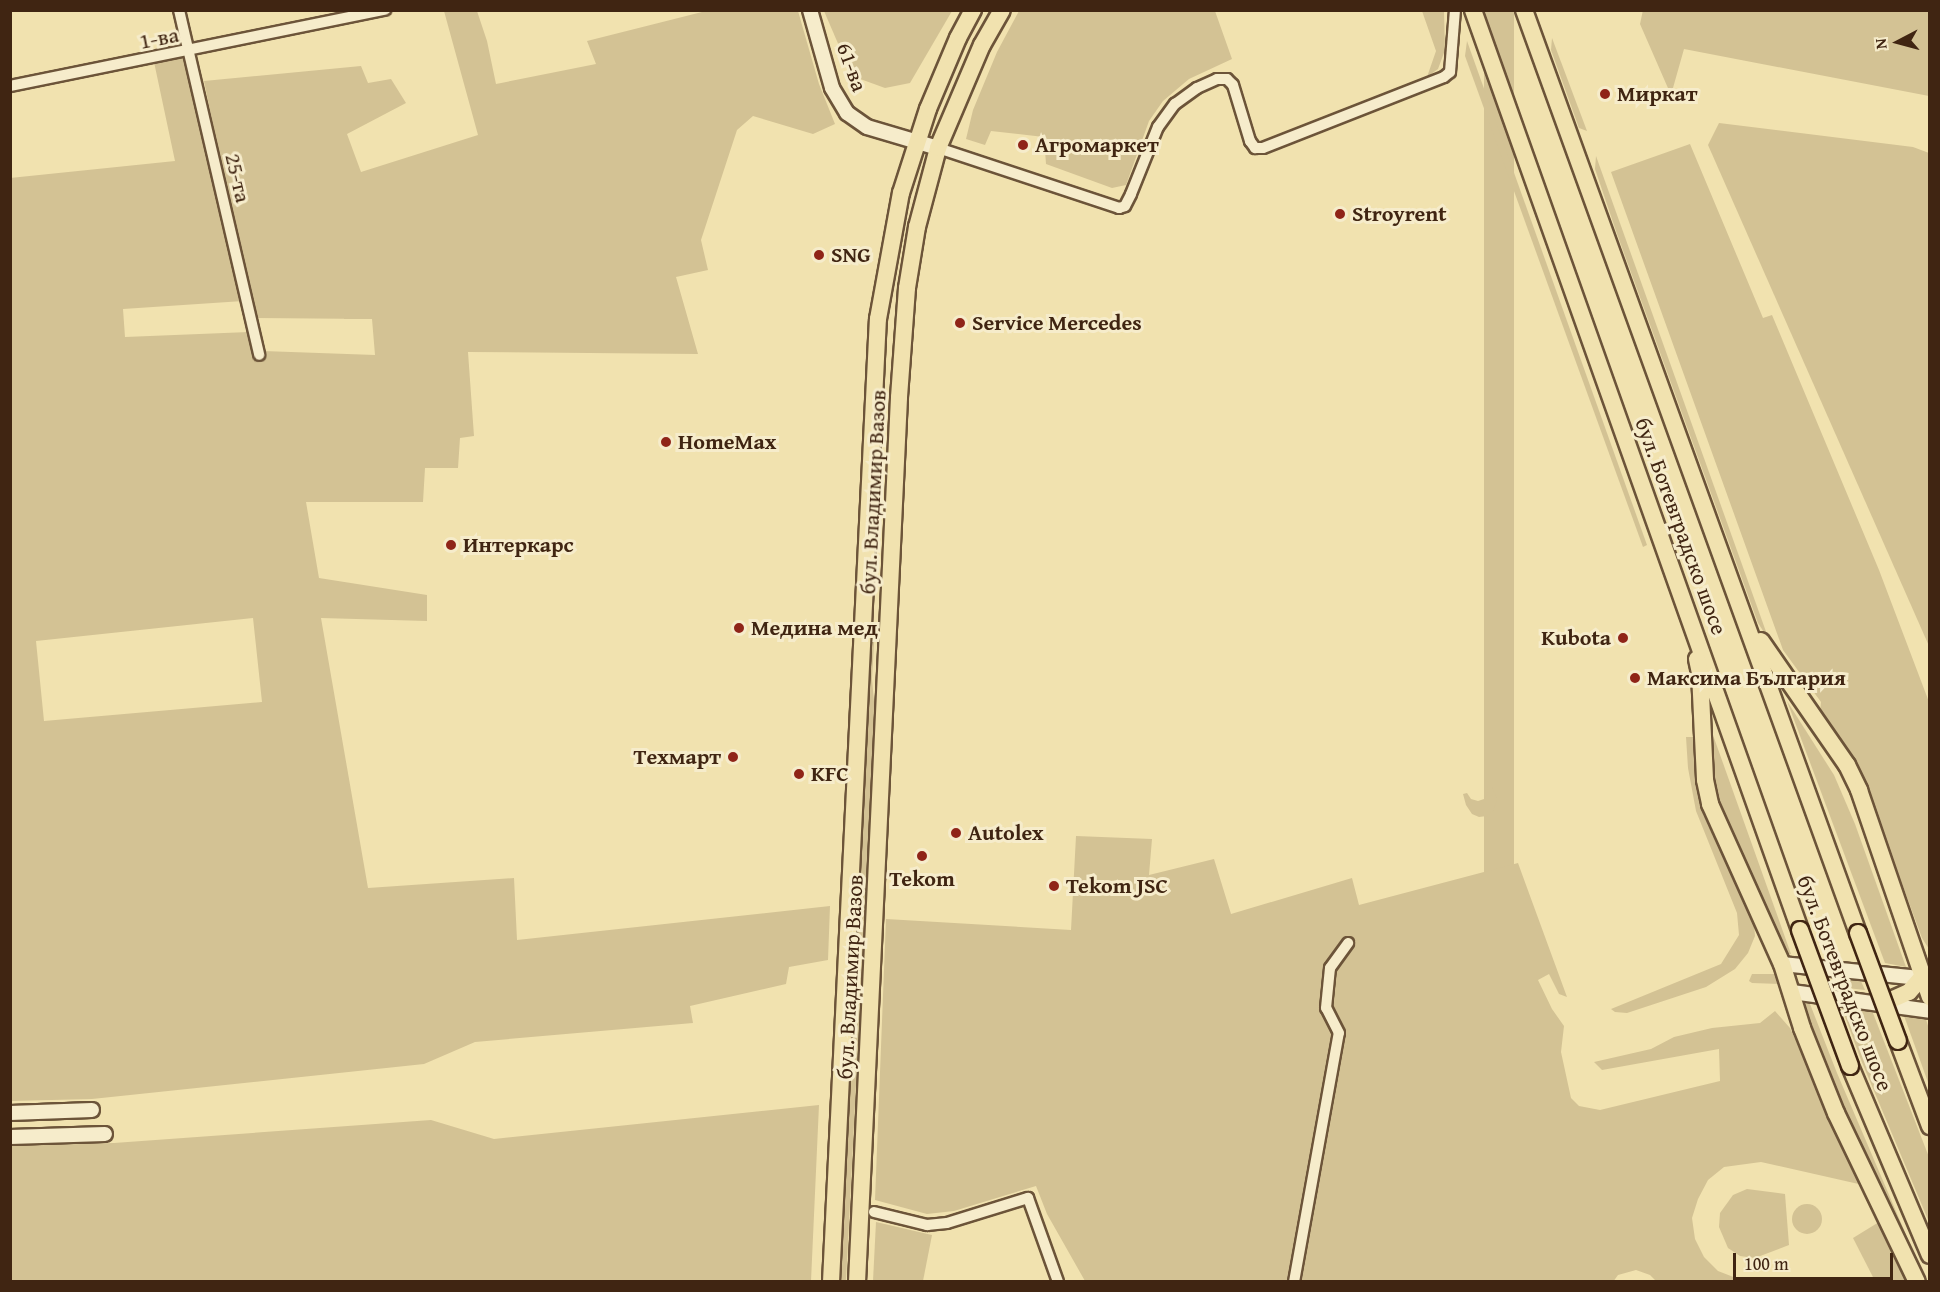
<!DOCTYPE html>
<html>
<head>
<meta charset="utf-8">
<style>
  body { margin:0 }
  #map { position:relative; width:1940px; height:1292px; overflow:hidden; background:#f1e2af; font-family:"Gentium Book Plus",serif }
  div>[style] { position:absolute }
  [style*='--x'] { left:calc(var(--x)*1px); top:calc(var(--y)*1px); width:calc(var(--w)*1px); rotate:calc(var(--a)*1deg) }
  .green>* { inset:0; background:#d3c294; transform-origin:0 0 }
  .round { border-radius:50% }
  .roads { filter:drop-shadow(2px 0 #6c5439) drop-shadow(-2px 0 #6c5439) drop-shadow(0 2px #6c5439) drop-shadow(0 -2px #6c5439) }
  .minor>* { height:10px; margin:-5px; padding:0 5px; transform-origin:5px; border-radius:5px; background:#f6eccb }
  .tertiary>* { height:14px; margin:-7px; padding:0 7px; transform-origin:7px; border-radius:7px; background:#f6eccb }
  .primary>* { height:16px; margin:-8px; padding:0 8px; transform-origin:8px; border-radius:8px; background:#f1e2af }
  .bridges { filter:drop-shadow(2px 0 #402512) drop-shadow(-2px 0 #402512) drop-shadow(0 2px #402512) drop-shadow(0 -2px #402512) }
  .primary-bridge>* { height:16px; margin:-8px; padding:0 8px; transform-origin:8px; border-radius:8px; background:#f1e2af }
  .dots>* { width:16px; height:16px; translate:-50% -50%; box-sizing:border-box; border:3px solid #f6eccb; border-radius:50% }
  span { translate:-50% -50%; white-space:nowrap; text-align:center; line-height:1.15; -webkit-text-stroke:6px #f6eccb; paint-order:stroke }
  .street-label { font-size:22px; color:#402512 }
  .poi-label { font-size:22px; color:#402512; font-weight:700 }
  .left { translate:0 -50%; text-align:left }
  .right { translate:-100% -50%; text-align:right }
  .frame { position:absolute; inset:0; border:12px solid #402512; pointer-events:none }
  .north { position:absolute; left:1868px; top:12px; width:60px; height:60px; -webkit-text-stroke:4px #f6eccb; paint-order:stroke; rotate:264deg; font-size:16px; font-weight:700; line-height:24px; text-align:center; color:#402512 }
  .north::after { content:''; display:block; margin:auto; width:21px; height:27px; background:#402512; clip-path:polygon(50% 0,100% 100%,50% 72%,0 100%) }
  .scale { position:absolute; left:1733px; top:1253px; width:160px; height:27px; box-sizing:border-box; border:3px solid #402512; border-top:0; padding-left:8px; font-size:18px; line-height:21px; white-space:nowrap; color:#402512; -webkit-text-stroke:4px #f6eccb; paint-order:stroke }
</style>
</head>
<body>
<div id="map">
  <div class="green">
    <div style="clip-path:polygon(1643px 10px,1929px 11px,1929px 96px,1684px 49px,1671px 95px,1640px 24px)"></div>
    <div style="clip-path:polygon(evenodd,444px 11px,477px 11px,487px 41px,496px 84px,596px 64px,587px 41px,706px 11px,798px 11px,819px 84px,835px 124px,813px 134px,753px 116px,737px 130px,701px 240px,708px 270px,676px 277px,698px 354px,468px 352px,474px 436px,460px 438px,458px 468px,425px 468px,423px 502px,306px 502px,319px 578px,427px 595px,427px 621px,321px 618px,368px 888px,514px 878px,517px 940px,830px 906px,828px 960px,789px 967px,786px 984px,690px 1006px,693px 1023px,475px 1042px,424px 1064px,92px 1099px,11px 1101px,10px 178px,175px 161px,154px 62px,189px 52px,243px 301px,123px 309px,125px 337px,249px 332px,263px 351px,375px 355px,372px 319px,256px 318px,237px 241px,204px 81px,361px 66px,368px 83px,391px 79px,406px 103px,347px 134px,361px 172px,478px 135px,444px 11px,253px 618px,262px 702px,44px 721px,36px 641px,253px 618px)"></div>
    <div style="clip-path:polygon(824px 11px,952px 11px,910px 83px,885px 88px,852px 76px)"></div>
    <div style="clip-path:polygon(1019px 11px,1215px 11px,1232px 59px,1189px 79px,1163px 101px,1149px 121px,1126px 185px,1112px 188px,1046px 164px,1044px 137px,991px 131px,985px 145px,966px 139px,973px 110px,997px 52px)"></div>
    <div style="clip-path:polygon(1422px 11px,1444px 11px,1445px 50px,1438px 69px,1427px 77px,1436px 51px)"></div>
    <div style="left:1484px;top:11px;width:30px;height:1007px"></div>
    <div style="clip-path:polygon(1552px 38px,1587px 131px,1579px 128px,1551px 50px)"></div>
    <div style="clip-path:polygon(1467px 41px,1647px 545px,1643px 547px,1465px 56px)"></div>
    <div style="clip-path:polygon(1719px 123px,1913px 147px,1929px 153px,1929px 646px,1708px 145px)"></div>
    <div style="clip-path:polygon(1690px 144px,1763px 318px,1772px 315px,1879px 570px,1929px 702px,1929px 949px,1922px 938px,1864px 781px,1820px 713px,1821px 702px,1783px 650px,1611px 172px)"></div>
    <div style="clip-path:polygon(1596px 156px,1769px 640px,1758px 623px,1616px 231px,1595px 169px)"></div>
    <div style="clip-path:polygon(870px 625px,875px 627px,872px 679px,875px 713px,846px 1281px,837px 1282px)"></div>
    <div style="clip-path:polygon(1787px 701px,1834px 775px,1855px 824px,1906px 967px,1885px 963px)"></div>
    <div style="clip-path:polygon(1708px 721px,1791px 954px,1782px 954px,1756px 885px,1718px 806px,1709px 769px)"></div>
    <div style="clip-path:polygon(1686px 737px,1694px 737px,1695px 763px,1705px 811px,1754px 923px,1755px 936px,1748px 953px,1735px 969px,1706px 987px,1627px 1013px,1615px 1012px,1611px 1009px,1721px 964px,1739px 935px,1737px 913px,1696px 811px,1688px 768px)"></div>
    <div style="clip-path:polygon(1492px 786px,1497px 800px,1493px 811px,1487px 816px,1479px 817px,1472px 814px,1466px 805px,1463px 794px,1467px 793px,1471px 799px,1478px 801px,1484px 799px,1488px 793px,1487px 787px)"></div>
    <div style="clip-path:polygon(1076px 836px,1152px 839px,1149px 875px,1214px 859px,1231px 914px,1352px 878px,1359px 905px,1518px 863px,1567px 997px,1559px 994px,1549px 974px,1538px 980px,1552px 1009px,1564px 1026px,1561px 1052px,1571px 1098px,1579px 1106px,1600px 1110px,1720px 1081px,1719px 1049px,1602px 1070px,1594px 1062px,1651px 1049px,1674px 1037px,1712px 1028px,1760px 1023px,1775px 1011px,1790px 1028px,1863px 1185px,1761px 1162px,1724px 1167px,1708px 1180px,1698px 1199px,1692px 1218px,1695px 1239px,1704px 1257px,1718px 1271px,1736px 1278px,1737px 1282px,1656px 1281px,1650px 1275px,1636px 1270px,1618px 1275px,1613px 1282px,1085px 1281px,1047px 1214px,1036px 1186px,954px 1211px,927px 1214px,875px 1200px,886px 919px,1071px 930px)"></div>
    <div style="clip-path:polygon(1752px 974px,1780px 974px,1784px 984px,1752px 983px,1749px 981px)"></div>
    <div style="clip-path:polygon(1834px 977px,1860px 979px,1865px 990px,1838px 987px)"></div>
    <div style="clip-path:polygon(1801px 1003px,1810px 1004px,1837px 1073px,1913px 1251px,1847px 1121px)"></div>
    <div style="clip-path:polygon(1841px 1006px,1871px 1008px,1929px 1157px,1929px 1222px,1861px 1060px)"></div>
    <div style="clip-path:polygon(1903px 1013px,1925px 1016px,1929px 1029px,1929px 1085px)"></div>
    <div style="clip-path:polygon(819px 1105px,811px 1281px,11px 1281px,11px 1146px,114px 1143px,431px 1120px,494px 1139px)"></div>
    <div style="clip-path:polygon(1747px 1189px,1785px 1194px,1789px 1245px,1755px 1258px,1740px 1256px,1728px 1248px,1719px 1227px,1720px 1213px,1733px 1195px)"></div>
    <div class="round" style="left:1792px;top:1204px;width:30px;height:30px"></div>
    <div style="clip-path:polygon(876px 1222px,932px 1235px,923px 1281px,873px 1281px)"></div>
    <div style="clip-path:polygon(1879px 1222px,1909px 1281px,1875px 1281px,1853px 1238px)"></div>
  </div>
  <div class="roads">
    <div class="minor">
      <div style="--x:179;--y:10;--w:354;--a:76.9"></div>
      <div style="--x:10;--y:86;--w:383;--a:-11.5"></div>
      <div style="--x:938;--y:148;--w:191;--a:18.3"></div>
      <div style="--x:1119;--y:208;--w:6;--a:-18"></div>
      <div style="--x:1125;--y:206;--w:13;--a:-63"></div>
      <div style="--x:1131;--y:194;--w:72;--a:-68.1"></div>
      <div style="--x:1158;--y:127;--w:29;--a:-54"></div>
      <div style="--x:1175;--y:104;--w:27;--a:-36"></div>
      <div style="--x:1197;--y:88;--w:22;--a:-24"></div>
      <div style="--x:1217;--y:79;--w:10;--a:0"></div>
      <div style="--x:1227;--y:79;--w:8;--a:45"></div>
      <div style="--x:1233;--y:85;--w:59;--a:73.1"></div>
      <div style="--x:1250;--y:141;--w:9;--a:54"></div>
      <div style="--x:1255;--y:148;--w:8;--a:0"></div>
      <div style="--x:1263;--y:148;--w:194;--a:-21.4"></div>
      <div style="--x:1444;--y:77;--w:8;--a:-40"></div>
      <div style="--x:1450;--y:72;--w:62;--a:-85.4"></div>
      <div style="--x:874;--y:1212;--w:55;--a:13.8"></div>
      <div style="--x:927;--y:1225;--w:20;--a:-6"></div>
      <div style="--x:947;--y:1223;--w:85;--a:-17.2"></div>
      <div style="--x:1028;--y:1198;--w:89;--a:70.3"></div>
      <div style="--x:1294;--y:1282;--w:253;--a:-79.8"></div>
      <div style="--x:1339;--y:1033;--w:28;--a:-117"></div>
      <div style="--x:1326;--y:1008;--w:40;--a:-84.3"></div>
      <div style="--x:1330;--y:968;--w:31;--a:-54"></div>
    </div>
    <div class="tertiary">
      <div style="--x:810;--y:10;--w:81;--a:74.2"></div>
      <div style="--x:832;--y:88;--w:29;--a:59"></div>
      <div style="--x:847;--y:113;--w:24;--a:35"></div>
      <div style="--x:867;--y:127;--w:74;--a:16.5"></div>
      <div style="--x:1782;--y:964;--w:148;--a:5.8"></div>
      <div style="--x:1792;--y:992;--w:139;--a:7.8"></div>
      <div style="--x:10;--y:1113;--w:82;--a:-2.1"></div>
      <div style="--x:10;--y:1137;--w:95;--a:-1.8"></div>
    </div>
    <div class="primary">
      <div style="--x:1473;--y:10;--w:976;--a:70.43"></div>
      <div style="--x:1524;--y:10;--w:982;--a:70.11"></div>
      <div style="--x:1761;--y:641;--w:151;--a:55.3"></div>
      <div style="--x:1847;--y:765;--w:28;--a:64"></div>
      <div style="--x:1859;--y:790;--w:219;--a:71.1"></div>
      <div style="--x:1697;--y:659;--w:14;--a:78"></div>
      <div style="--x:1700;--y:673;--w:107;--a:87.3"></div>
      <div style="--x:1705;--y:780;--w:25;--a:78"></div>
      <div style="--x:1710;--y:804;--w:175;--a:65.8"></div>
      <div style="--x:1782;--y:964;--w:67;--a:72.6"></div>
      <div style="--x:1802;--y:1028;--w:92;--a:68.2"></div>
      <div style="--x:1836;--y:1113;--w:187;--a:64.4"></div>
      <div style="--x:1884;--y:1003;--w:27;--a:-24"></div>
      <div style="--x:1909;--y:992;--w:18;--a:-49"></div>
      <div style="--x:1898;--y:1041;--w:91;--a:69.4"></div>
      <div style="--x:1850;--y:1066;--w:205;--a:67.1"></div>
      <div style="--x:831;--y:1282;--w:964;--a:-87.21"></div>
      <div style="--x:878;--y:319;--w:128;--a:-79.7"></div>
      <div style="--x:901;--y:193;--w:88;--a:-72.2"></div>
      <div style="--x:928;--y:109;--w:77;--a:-67.1"></div>
      <div style="--x:958;--y:38;--w:32;--a:-62"></div>
      <div style="--x:857;--y:1282;--w:886;--a:-87.28"></div>
      <div style="--x:899;--y:397;--w:109;--a:-85.8"></div>
      <div style="--x:907;--y:288;--w:62;--a:-80.7"></div>
      <div style="--x:917;--y:227;--w:82;--a:-75.1"></div>
      <div style="--x:938;--y:148;--w:112;--a:-66.9"></div>
      <div style="--x:982;--y:45;--w:40;--a:-60.3"></div>
    </div>
  </div>
  <div class="bridges">
    <div class="primary-bridge">
      <div style="--x:1800;--y:930;--w:145;--a:69.8"></div>
      <div style="--x:1858;--y:933;--w:115;--a:69.7"></div>
    </div>
  </div>
  <div class="dots">
    <div style="left:1605px;top:94px;background:#8f2418"></div>
    <div style="left:1023px;top:145px;background:#8f2418"></div>
    <div style="left:1340px;top:214px;background:#8f2418"></div>
    <div style="left:819px;top:255px;background:#8f2418"></div>
    <div style="left:960px;top:323px;background:#8f2418"></div>
    <div style="left:666px;top:442px;background:#8f2418"></div>
    <div style="left:451px;top:545px;background:#8f2418"></div>
    <div style="left:739px;top:628px;background:#8f2418"></div>
    <div style="left:1623px;top:638px;background:#8f2418"></div>
    <div style="left:1635px;top:678px;background:#8f2418"></div>
    <div style="left:733px;top:757px;background:#8f2418"></div>
    <div style="left:799px;top:774px;background:#8f2418"></div>
    <div style="left:956px;top:833px;background:#8f2418"></div>
    <div style="left:922px;top:856px;background:#8f2418"></div>
    <div style="left:1054px;top:886px;background:#8f2418"></div>
  </div>
  <div class="street-label">
    <span style="left:159px;top:38px;rotate:-11deg">1-ва</span>
    <span style="left:852px;top:67px;rotate:70deg">61-ва</span>
    <span style="left:238px;top:178px;rotate:77deg">25-та</span>
    <span style="left:873px;top:492px;rotate:-87deg">бул. Владимир Вазов</span>
    <span style="left:1681px;top:526px;rotate:70deg">бул. Ботевградско шосе</span>
    <span style="left:850px;top:977px;rotate:-87deg">бул. Владимир Вазов</span>
    <span style="left:1845px;top:983px;rotate:69deg">бул. Ботевградско шосе</span>
  </div>
  <div class="poi-label">
    <span class="left" style="left:1617px;top:94px">Миркат</span>
    <span class="left" style="left:1035px;top:145px">Агромаркет</span>
    <span class="left" style="left:1352px;top:214px">Stroyrent</span>
    <span class="left" style="left:831px;top:255px">SNG</span>
    <span class="left" style="left:972px;top:323px">Service Mercedes</span>
    <span class="left" style="left:678px;top:442px">HomeMax</span>
    <span class="left" style="left:463px;top:545px">Интеркарс</span>
    <span class="left" style="left:751px;top:628px">Медина мед</span>
    <span class="right" style="left:1611px;top:638px">Kubota</span>
    <span class="left" style="left:1647px;top:678px">Максима България</span>
    <span class="right" style="left:721px;top:757px">Техмарт</span>
    <span class="left" style="left:811px;top:774px">KFC</span>
    <span class="left" style="left:968px;top:833px">Autolex</span>
    <span style="left:922px;top:879px">Tekom</span>
    <span class="left" style="left:1066px;top:886px">Tekom JSC</span>
  </div>
  <div class="frame"></div>
  <div class="north">N</div>
  <div class="scale">100 m</div>
</div>
</body>
</html>
